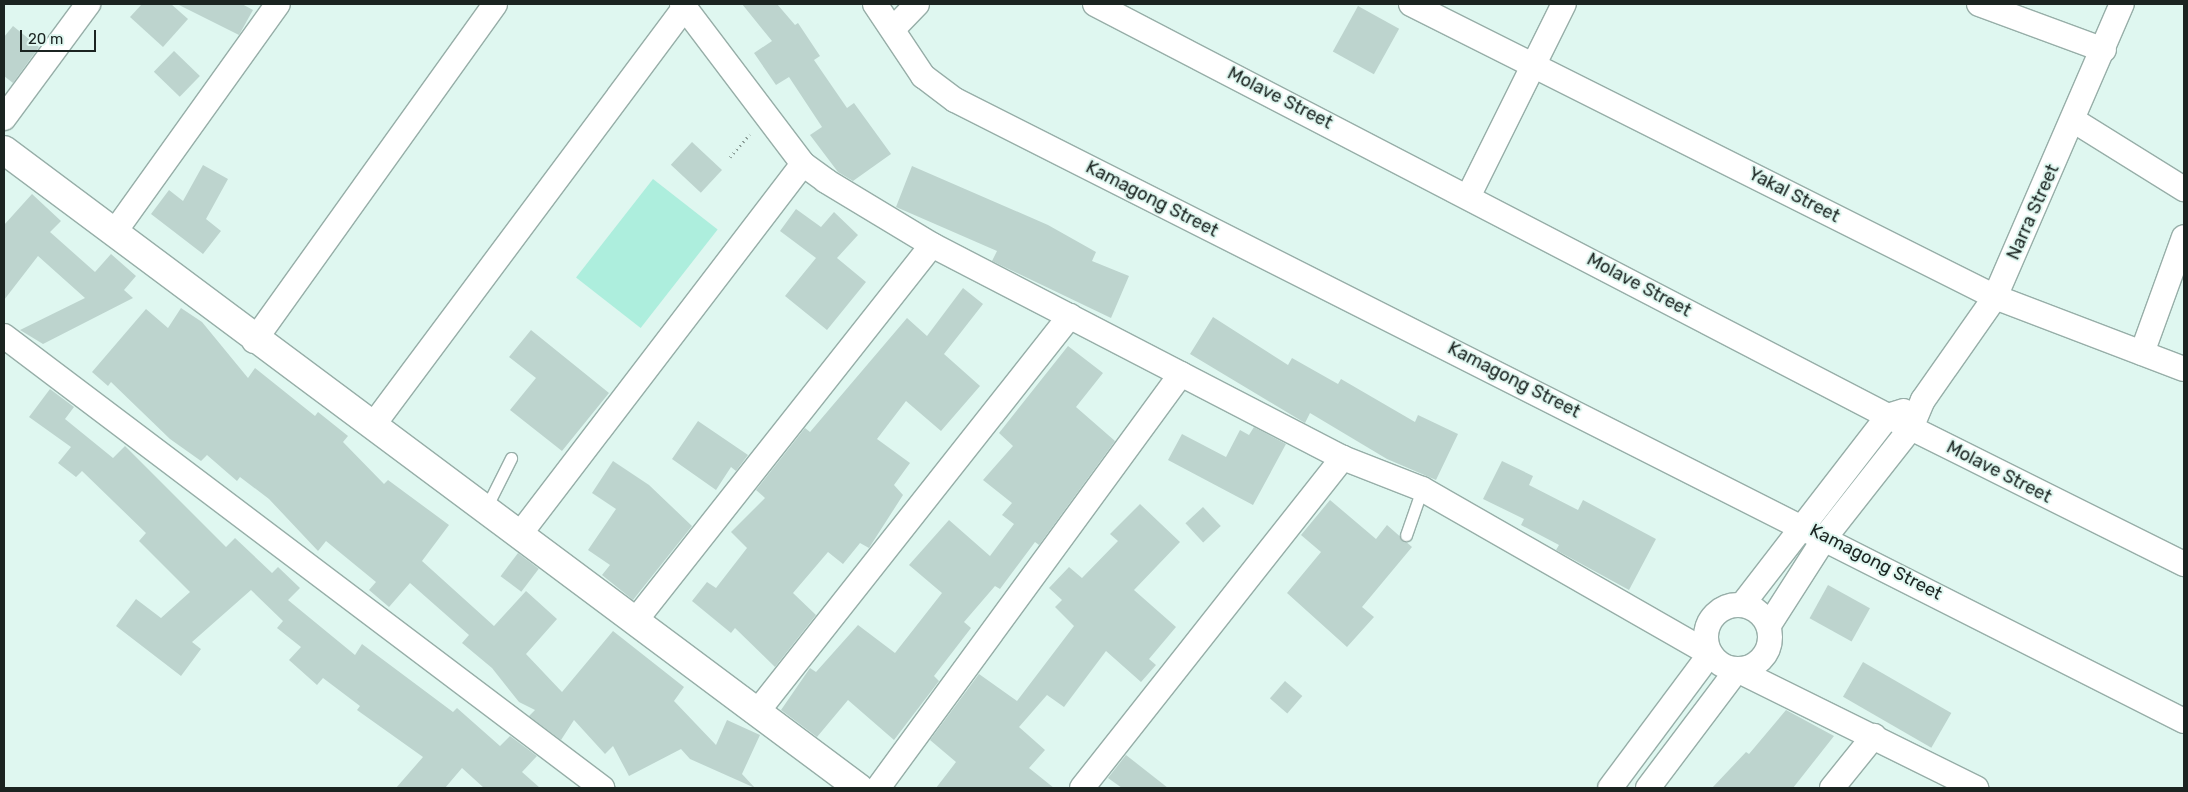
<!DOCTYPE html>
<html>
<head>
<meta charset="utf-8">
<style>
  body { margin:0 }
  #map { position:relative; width:2188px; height:792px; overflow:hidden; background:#dff7f0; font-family:Rubik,sans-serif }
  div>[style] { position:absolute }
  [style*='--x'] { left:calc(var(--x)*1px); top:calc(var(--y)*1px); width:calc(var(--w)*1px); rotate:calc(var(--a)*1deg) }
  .green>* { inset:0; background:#adeedd; transform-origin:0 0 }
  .building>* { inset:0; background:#bdd4ce; transform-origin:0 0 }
  .path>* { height:3px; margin-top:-1.5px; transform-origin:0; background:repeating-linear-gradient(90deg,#8c9e98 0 1px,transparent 0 5px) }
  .roads { filter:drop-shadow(1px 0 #97aea8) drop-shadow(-1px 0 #97aea8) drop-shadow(0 1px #97aea8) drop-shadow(0 -1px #97aea8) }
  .lane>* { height:11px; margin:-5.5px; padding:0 5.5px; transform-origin:5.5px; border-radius:5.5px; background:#fff }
  .street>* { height:24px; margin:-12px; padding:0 12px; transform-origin:12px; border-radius:12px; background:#fff }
  .street>.ring { margin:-12px; padding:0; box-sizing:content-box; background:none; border:24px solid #fff; border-radius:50% }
  .secondary>* { height:28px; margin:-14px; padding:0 14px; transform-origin:14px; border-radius:14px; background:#fff }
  span { translate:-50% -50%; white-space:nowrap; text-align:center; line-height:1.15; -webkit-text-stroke:4px #dff7f0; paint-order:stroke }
  .street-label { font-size:18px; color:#1b2421 }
  .frame { position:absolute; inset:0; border:5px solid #1b2421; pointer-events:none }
  .scale { position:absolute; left:20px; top:30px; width:76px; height:22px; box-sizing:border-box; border:2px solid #1b2421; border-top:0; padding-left:6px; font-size:15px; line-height:18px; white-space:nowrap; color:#1b2421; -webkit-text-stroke:4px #dff7f0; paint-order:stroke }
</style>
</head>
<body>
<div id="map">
  <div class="green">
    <div style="left:653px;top:179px;width:82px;height:125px;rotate:38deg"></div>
  </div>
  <div class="building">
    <div style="clip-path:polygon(142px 4px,171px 4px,188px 19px,163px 47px,130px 17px)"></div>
    <div style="clip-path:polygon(177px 4px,242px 4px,253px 10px,239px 35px)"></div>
    <div style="clip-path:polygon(742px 4px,777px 4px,795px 25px,798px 23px,820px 56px,814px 60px,847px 108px,854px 103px,891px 154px,853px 181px,838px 172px,810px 135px,822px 127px,789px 77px,776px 85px,754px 53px,772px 41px)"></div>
    <div style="left:1358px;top:6px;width:47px;height:52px;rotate:29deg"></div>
    <div style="clip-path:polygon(13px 26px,39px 47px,13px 83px,4px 76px,4px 37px)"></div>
    <div style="left:174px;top:51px;width:36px;height:29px;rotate:44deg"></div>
    <div style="left:692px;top:142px;width:41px;height:31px;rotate:43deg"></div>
    <div style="clip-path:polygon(203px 165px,228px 179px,206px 219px,221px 231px,203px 254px,151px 214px,169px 190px,183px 201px)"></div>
    <div style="clip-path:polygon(912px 166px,1048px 225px,1096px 252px,1092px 261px,1129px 276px,1111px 318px,992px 261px,997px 251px,896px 207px)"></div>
    <div style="clip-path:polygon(32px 194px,61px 221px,50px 232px,95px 272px,111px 254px,136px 276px,124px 290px,133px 298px,43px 344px,20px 330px,85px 298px,38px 256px,4px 300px,4px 225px)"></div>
    <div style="clip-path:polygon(796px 209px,821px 227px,834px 212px,858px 235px,837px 258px,866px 282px,827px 330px,785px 296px,816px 258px,780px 231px)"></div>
    <div style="clip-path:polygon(963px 288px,983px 304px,944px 354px,980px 386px,941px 431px,906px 401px,877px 439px,910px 463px,894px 485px,903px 495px,869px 548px,860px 543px,843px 564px,828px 552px,793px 593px,816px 615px,775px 667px,735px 628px,731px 633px,692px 601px,707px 582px,716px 588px,747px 548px,731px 532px,765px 498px,756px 490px,805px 428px,810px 432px,907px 318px,927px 336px)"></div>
    <div style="clip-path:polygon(181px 308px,202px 322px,248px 378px,255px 368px,315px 416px,318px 412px,348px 436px,343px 442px,384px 484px,388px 480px,449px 525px,422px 561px,494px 626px,526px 591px,557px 619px,526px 654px,562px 692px,613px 631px,684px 687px,674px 701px,716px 745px,727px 720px,760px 735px,742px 774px,755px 788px,690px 759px,681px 749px,629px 776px,613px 746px,605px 754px,574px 720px,561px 740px,529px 716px,535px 710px,519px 702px,492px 668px,462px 643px,469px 635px,410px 583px,389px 607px,369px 590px,376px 582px,326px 541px,318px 551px,269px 499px,240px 477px,237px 481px,207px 455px,201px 461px,170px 439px,111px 382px,108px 386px,92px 372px,146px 309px,168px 328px)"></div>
    <div style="clip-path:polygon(1213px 317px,1288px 365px,1292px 358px,1338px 384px,1341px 379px,1415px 422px,1418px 415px,1458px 434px,1436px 480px,1387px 459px,1310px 413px,1305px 423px,1190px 354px)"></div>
    <div style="clip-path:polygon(531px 330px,609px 393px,562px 451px,510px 410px,536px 378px,509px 357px)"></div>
    <div style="clip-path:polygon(1068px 346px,1103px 373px,1076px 407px,1115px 441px,1039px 545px,1035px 542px,1000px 589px,995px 586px,964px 622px,971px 628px,934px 676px,939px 681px,894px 740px,848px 700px,817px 737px,781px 710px,810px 668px,816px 672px,858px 625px,895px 653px,942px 593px,909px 565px,949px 520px,990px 556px,1014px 524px,1002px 515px,1012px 503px,983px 480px,1013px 446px,999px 433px)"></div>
    <div style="clip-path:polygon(50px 389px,74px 407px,65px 419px,113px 458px,125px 446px,226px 547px,235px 538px,272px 573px,278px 567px,300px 588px,288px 600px,355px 655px,362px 644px,453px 712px,457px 708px,500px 746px,510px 736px,537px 756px,522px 772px,540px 788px,484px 788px,462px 768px,445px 788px,396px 788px,423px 757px,357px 710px,360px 706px,323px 678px,317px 685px,289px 660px,301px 647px,277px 628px,283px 621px,251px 590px,192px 642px,201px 649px,181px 676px,116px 626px,136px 599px,161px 618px,190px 592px,139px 541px,146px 533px,82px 471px,76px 477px,58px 463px,71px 447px,29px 417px)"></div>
    <div style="clip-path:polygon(698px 421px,748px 455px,736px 471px,731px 467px,716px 490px,672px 459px)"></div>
    <div style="clip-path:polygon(1254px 427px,1286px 444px,1253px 505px,1168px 460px,1182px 434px,1226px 457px,1240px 430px,1249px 435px)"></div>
    <div style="clip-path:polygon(613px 461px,649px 485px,692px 526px,633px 600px,602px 575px,610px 565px,588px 550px,616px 509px,592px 493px)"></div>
    <div style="clip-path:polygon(1502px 461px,1533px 476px,1529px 485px,1578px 510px,1583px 500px,1656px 539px,1629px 590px,1556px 550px,1559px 545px,1521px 525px,1524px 519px,1483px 499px)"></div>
    <div style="clip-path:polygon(1330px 500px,1376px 539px,1387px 525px,1412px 547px,1362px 607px,1374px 617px,1347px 647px,1287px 593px,1321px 552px,1301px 535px)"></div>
    <div style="clip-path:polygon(1140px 504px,1180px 542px,1134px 590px,1176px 627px,1149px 659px,1156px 665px,1141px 682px,1106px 651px,1064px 707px,1047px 695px,1019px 727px,1045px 750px,1029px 768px,1054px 788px,936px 788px,956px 762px,930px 740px,979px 674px,1017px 701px,1074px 626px,1055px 607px,1062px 600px,1049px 588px,1069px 567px,1082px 578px,1118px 541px,1110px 534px)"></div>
    <div style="left:1203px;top:507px;width:26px;height:24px;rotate:47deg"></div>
    <div style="left:518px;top:553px;width:26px;height:29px;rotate:37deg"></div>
    <div style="left:1828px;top:585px;width:48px;height:38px;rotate:29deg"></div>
    <div style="left:1863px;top:662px;width:102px;height:40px;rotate:30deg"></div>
    <div style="left:1285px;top:681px;width:23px;height:23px;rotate:41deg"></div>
    <div style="clip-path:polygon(1786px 710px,1834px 736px,1793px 788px,1712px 788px,1746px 752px,1749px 754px)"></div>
    <div style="clip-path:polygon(1126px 755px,1168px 788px,1122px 788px,1108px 778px)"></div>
  </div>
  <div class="path">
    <div style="--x:730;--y:157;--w:30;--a:-49"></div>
  </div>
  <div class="roads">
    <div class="lane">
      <div style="--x:486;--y:508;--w:56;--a:-63.4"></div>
      <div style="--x:1406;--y:535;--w:49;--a:-70.8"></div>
    </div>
    <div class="street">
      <div style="--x:682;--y:4;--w:201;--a:52.9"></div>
      <div style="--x:803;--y:164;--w:29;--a:36"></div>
      <div style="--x:826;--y:181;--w:124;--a:31.1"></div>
      <div style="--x:932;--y:245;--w:463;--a:27.4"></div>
      <div style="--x:1343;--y:458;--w:85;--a:21.4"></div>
      <div style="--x:1422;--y:489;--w:332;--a:29.8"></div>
      <div style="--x:1710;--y:654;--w:167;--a:126.7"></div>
      <div style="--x:875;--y:4;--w:87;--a:56.3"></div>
      <div style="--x:923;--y:76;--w:40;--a:37"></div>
      <div style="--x:955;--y:100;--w:1377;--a:26.81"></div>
      <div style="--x:1095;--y:4;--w:920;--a:27.46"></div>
      <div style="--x:1911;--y:428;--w:305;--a:26.5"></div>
      <div style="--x:1411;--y:4;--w:653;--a:26.64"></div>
      <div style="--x:1995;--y:297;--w:202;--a:20.9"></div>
      <div style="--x:1979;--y:4;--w:133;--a:20.2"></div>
      <div style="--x:894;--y:28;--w:33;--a:-46"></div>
      <div style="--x:4;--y:118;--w:142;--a:-53.6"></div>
      <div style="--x:2073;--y:120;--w:131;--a:31.9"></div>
      <div style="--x:1469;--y:195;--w:213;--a:-63.6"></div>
      <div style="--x:116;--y:230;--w:278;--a:-54.4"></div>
      <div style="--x:4;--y:336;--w:750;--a:37.08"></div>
      <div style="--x:254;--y:341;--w:414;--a:-54.4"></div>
      <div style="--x:2142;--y:353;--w:123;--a:-70.1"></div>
      <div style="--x:374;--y:424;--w:520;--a:-53.28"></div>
      <div style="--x:520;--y:534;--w:466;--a:-52.6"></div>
      <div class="ring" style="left:1706px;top:605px;width:40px;height:40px"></div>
      <div style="--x:1742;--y:605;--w:239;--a:-52.3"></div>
      <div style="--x:1888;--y:416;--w:16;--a:-18"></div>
      <div style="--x:635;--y:621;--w:479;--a:-51.7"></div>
      <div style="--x:1769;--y:625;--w:106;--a:-57.4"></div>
      <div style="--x:1826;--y:536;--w:137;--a:-51.8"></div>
      <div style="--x:1911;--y:428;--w:30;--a:-67"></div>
      <div style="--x:1923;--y:400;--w:126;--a:-55"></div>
      <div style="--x:1995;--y:297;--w:319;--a:-66.6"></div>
      <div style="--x:757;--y:712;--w:505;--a:-51.68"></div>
      <div style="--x:878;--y:788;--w:513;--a:-53.8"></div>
      <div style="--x:1082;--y:788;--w:421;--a:-51.7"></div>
      <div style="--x:1648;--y:788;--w:148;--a:-53"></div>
      <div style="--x:1737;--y:670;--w:267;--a:26.3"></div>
      <div style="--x:1832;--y:788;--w:67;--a:-51.1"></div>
    </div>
    <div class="secondary">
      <div style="--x:4;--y:150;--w:1067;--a:36.73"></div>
    </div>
  </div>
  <div class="street-label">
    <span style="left:1280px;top:98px;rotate:27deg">Molave Street</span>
    <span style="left:1794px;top:195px;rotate:27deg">Yakal Street</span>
    <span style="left:1152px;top:199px;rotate:27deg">Kamagong Street</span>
    <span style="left:2033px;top:212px;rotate:-66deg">Narra Street</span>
    <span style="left:1639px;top:285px;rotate:28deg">Molave Street</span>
    <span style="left:1514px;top:380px;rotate:27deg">Kamagong Street</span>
    <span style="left:1999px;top:472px;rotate:27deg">Molave Street</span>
    <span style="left:1876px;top:562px;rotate:27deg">Kamagong Street</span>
  </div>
  <div class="frame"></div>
  <div class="scale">20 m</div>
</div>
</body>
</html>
